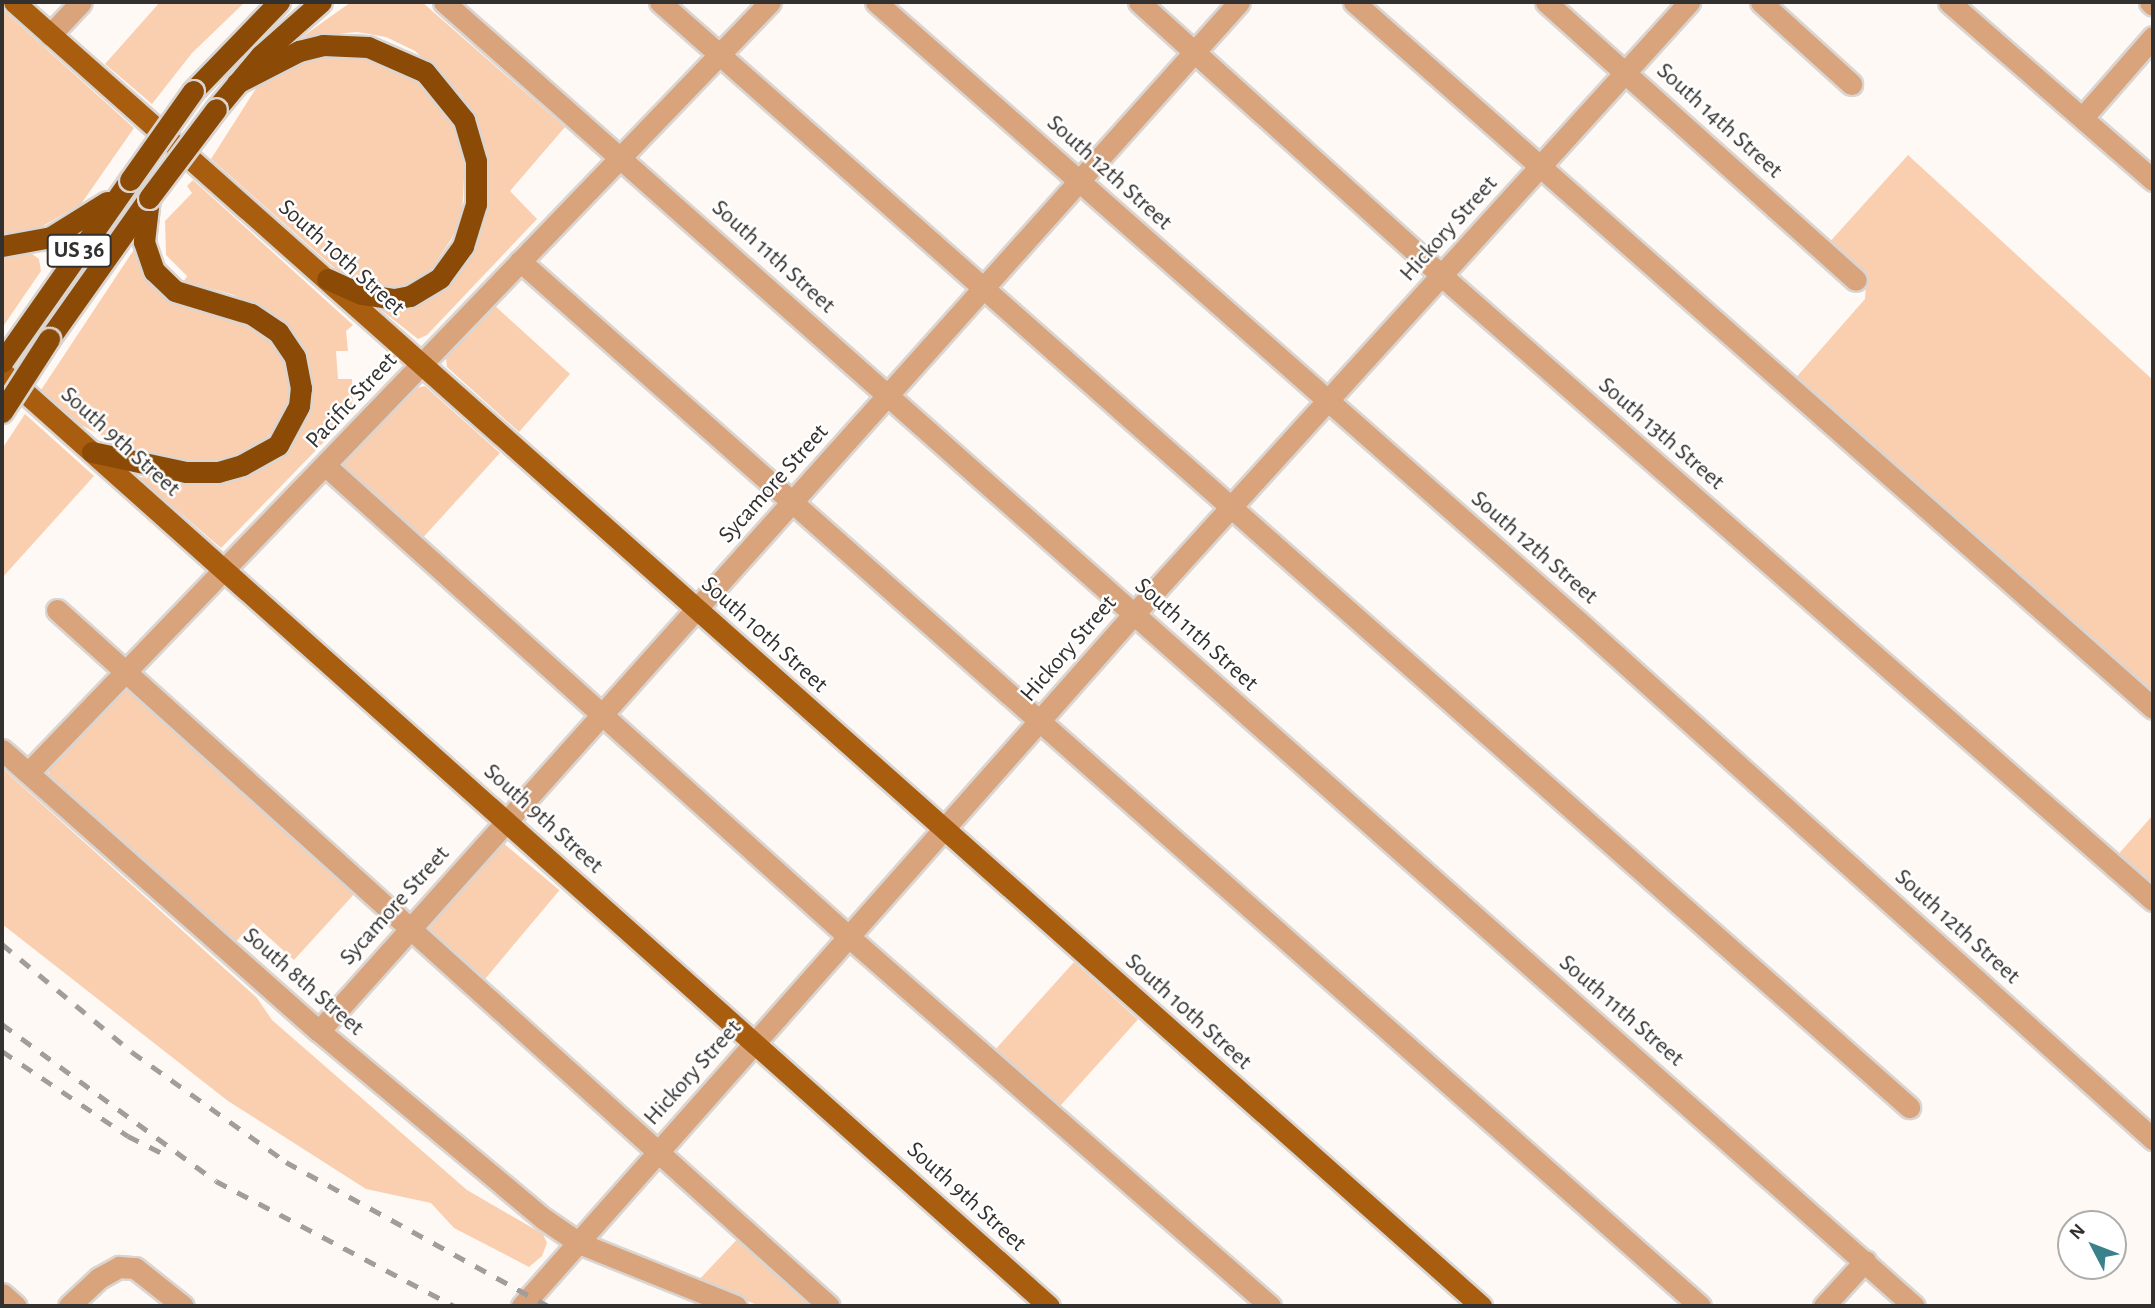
<!DOCTYPE html>
<html>
<head>
<meta charset="utf-8">
<style>
  body { margin:0 }
  #map { position:relative; width:2155px; height:1308px; overflow:hidden; background:#fff9f5; font-family:"Alegreya Sans",sans-serif }
  div>[style] { position:absolute }
  [style*='--x'] { left:calc(var(--x)*1px); top:calc(var(--y)*1px); width:calc(var(--w)*1px); rotate:calc(var(--a)*1deg) }
  .green>* { inset:0; background:#facfb0; transform-origin:0 0 }
  .roads { filter:drop-shadow(2px 0 #dad5d1) drop-shadow(-2px 0 #dad5d1) drop-shadow(0 2px #dad5d1) drop-shadow(0 -2px #dad5d1) }
  .minor>* { height:21px; margin:-10.5px; padding:0 10.5px; transform-origin:10.5px; border-radius:10.5px; background:#d9a37b }
  .major>* { height:21px; margin:-10.5px; padding:0 10.5px; transform-origin:10.5px; border-radius:10.5px; background:#a95d0f }
  .highway>* { height:21px; margin:-10.5px; padding:0 10.5px; transform-origin:10.5px; border-radius:10.5px; background:#8b4a05 }
  .rail>* { height:5px; margin-top:-2.5px; transform-origin:0; background:repeating-linear-gradient(90deg,#a19d9a 0 12px,transparent 0 24px) }
  .bridges { filter:drop-shadow(2px 0 #dad5d1) drop-shadow(-2px 0 #dad5d1) drop-shadow(0 2px #dad5d1) drop-shadow(0 -2px #dad5d1) }
  .highway-bridge>* { height:21px; margin:-10.5px; padding:0 10.5px; transform-origin:10.5px; border-radius:10.5px; background:#8b4a05 }
  span { translate:-50% -50%; white-space:nowrap; text-align:center; line-height:1.15; -webkit-text-stroke:5px #fff; paint-order:stroke }
  .shield-label span { padding:2px 5px; background:#fff; border:2px solid; border-radius:5px; -webkit-text-stroke-width:0 }
  .shield-label { font-size:23px; color:#33312f; font-weight:700 }
  .street-label { font-size:24px; color:#33312f }
  .frame { position:absolute; inset:0; border:4px solid #33312f; pointer-events:none }
  .north { position:absolute; left:2057px; top:1210px; width:70px; height:70px; box-sizing:border-box; background:#fff; border:2px solid #adadac; border-radius:50%; rotate:312deg; font-size:19px; font-weight:700; line-height:28px; text-align:center; color:#33312f }
  .north::after { content:''; display:block; margin:auto; width:24px; height:32px; background:#3a818b; clip-path:polygon(50% 0,100% 100%,50% 72%,0 100%) }
</style>
</head>
<body>
<div id="map">
  <div class="green">
    <div style="clip-path:polygon(160px 2px,245px 2px,192px 53px,152px 104px,105px 64px)"></div>
    <div style="clip-path:polygon(351px 2px,422px 2px,565px 127px,510px 191px,537px 219px,427px 335px,418px 339px,376px 306px,407px 305px,477px 234px,487px 195px,486px 161px,478px 128px,462px 96px,415px 51px,386px 37px,357px 32px,302px 37px)"></div>
    <div style="clip-path:polygon(2px 9px,134px 128px,81px 204px,36px 230px,6px 234px,2px 233px)"></div>
    <div style="clip-path:polygon(356px 51px,415px 72px,448px 112px,465px 161px,462px 215px,452px 238px,432px 268px,413px 285px,394px 289px,356px 283px,339px 272px,211px 159px,255px 90px,272px 73px,325px 52px)"></div>
    <div style="clip-path:polygon(1908px 155px,2153px 380px,2153px 699px,1793px 381px,1865px 299px,1866px 283px,1827px 245px)"></div>
    <div style="clip-path:polygon(193px 180px,353px 325px,346px 331px,348px 351px,336px 351px,338px 379px,352px 379px,353px 412px,221px 548px,138px 477px,215px 482px,256px 470px,283px 448px,302px 425px,310px 377px,302px 349px,284px 324px,234px 295px,184px 281px,187px 276px,166px 255px,165px 221px,192px 193px,187px 186px)"></div>
    <div style="clip-path:polygon(135px 248px,145px 270px,247px 320px,276px 341px,292px 379px,290px 403px,282px 422px,256px 448px,214px 464px,187px 465px,142px 456px,81px 425px,41px 390px)"></div>
    <div style="clip-path:polygon(28px 251px,39px 259px,41px 271px,2px 328px,2px 252px)"></div>
    <div style="clip-path:polygon(494px 305px,570px 374px,519px 432px,447px 367px,446px 358px,453px 349px)"></div>
    <div style="clip-path:polygon(425px 386px,500px 453px,419px 542px,339px 469px,417px 388px)"></div>
    <div style="clip-path:polygon(25px 414px,94px 476px,2px 578px,2px 449px)"></div>
    <div style="clip-path:polygon(126px 685px,356px 892px,294px 960px,253px 923px,233px 945px,49px 779px,48px 766px)"></div>
    <div style="clip-path:polygon(2px 768px,257px 998px,272px 1020px,467px 1190px,543px 1234px,547px 1243px,542px 1256px,529px 1267px,454px 1228px,431px 1203px,366px 1189px,228px 1101px,2px 924px)"></div>
    <div style="clip-path:polygon(2153px 815px,2153px 889px,2115px 858px)"></div>
    <div style="left:502px;top:842px;width:75px;height:122px;rotate:40deg"></div>
    <div style="left:1074px;top:962px;width:86px;height:123px;rotate:42deg"></div>
    <div style="clip-path:polygon(742px 1234px,823px 1306px,760px 1306px,697px 1282px)"></div>
  </div>
  <div class="roads">
    <div class="minor">
      <div style="--x:444;--y:2;--w:1965;--a:41.58"></div>
      <div style="--x:660;--y:2;--w:1668;--a:41.5"></div>
      <div style="--x:876;--y:2;--w:937;--a:41.41"></div>
      <div style="--x:1579;--y:622;--w:773;--a:42.01"></div>
      <div style="--x:1139;--y:2;--w:409;--a:42.1"></div>
      <div style="--x:1442;--y:276;--w:946;--a:41.27"></div>
      <div style="--x:1354;--y:2;--w:1066;--a:41.46"></div>
      <div style="--x:1546;--y:2;--w:416;--a:41.9"></div>
      <div style="--x:1761;--y:2;--w:122;--a:42.3"></div>
      <div style="--x:1949;--y:2;--w:271;--a:41.1"></div>
      <div style="--x:2150;--y:2;--w:4;--a:45"></div>
      <div style="--x:50;--y:35;--w:45;--a:-46.8"></div>
      <div style="--x:2084;--y:116;--w:105;--a:-48.9"></div>
      <div style="--x:520;--y:261;--w:1576;--a:41.53"></div>
      <div style="--x:326;--y:466;--w:704;--a:42.01"></div>
      <div style="--x:849;--y:937;--w:560;--a:41.23"></div>
      <div style="--x:57;--y:610;--w:1039;--a:42.04"></div>
      <div style="--x:2;--y:750;--w:424;--a:41.6"></div>
      <div style="--x:319;--y:1031;--w:293;--a:39.9"></div>
      <div style="--x:544;--y:1219;--w:42;--a:34.4"></div>
      <div style="--x:579;--y:1243;--w:169;--a:21.9"></div>
      <div style="--x:28;--y:773;--w:1070;--a:-46.1"></div>
      <div style="--x:319;--y:1031;--w:1380;--a:-48.2"></div>
      <div style="--x:2;--y:1294;--w:18;--a:41"></div>
      <div style="--x:69;--y:1306;--w:41;--a:-43"></div>
      <div style="--x:99;--y:1278;--w:23;--a:-29"></div>
      <div style="--x:119;--y:1267;--w:16;--a:4"></div>
      <div style="--x:135;--y:1268;--w:61;--a:38.4"></div>
      <div style="--x:522;--y:1306;--w:922;--a:-48.52"></div>
      <div style="--x:1133;--y:615;--w:828;--a:-47.79"></div>
      <div style="--x:1824;--y:1306;--w:61;--a:-47.7"></div>
    </div>
    <div class="major">
      <div style="--x:14;--y:2;--w:1963;--a:41.63"></div>
      <div style="--x:2;--y:372;--w:1403;--a:41.74"></div>
    </div>
    <div class="highway">
      <div style="--x:237;--y:83;--w:70;--a:-27.3"></div>
      <div style="--x:299;--y:51;--w:25;--a:-14"></div>
      <div style="--x:323;--y:45;--w:45;--a:2.5"></div>
      <div style="--x:368;--y:47;--w:62;--a:23.7"></div>
      <div style="--x:425;--y:72;--w:62;--a:50.9"></div>
      <div style="--x:464;--y:120;--w:43;--a:73.7"></div>
      <div style="--x:476;--y:161;--w:43;--a:90"></div>
      <div style="--x:476;--y:204;--w:44;--a:107.2"></div>
      <div style="--x:463;--y:246;--w:39;--a:126"></div>
      <div style="--x:440;--y:278;--w:35;--a:149"></div>
      <div style="--x:410;--y:296;--w:16;--a:169"></div>
      <div style="--x:394;--y:299;--w:33;--a:-171"></div>
      <div style="--x:361;--y:294;--w:37;--a:-156"></div>
      <div style="--x:193;--y:91;--w:124;--a:-46"></div>
      <div style="--x:216;--y:109;--w:70;--a:-50.2"></div>
      <div style="--x:261;--y:55;--w:80;--a:-41.5"></div>
      <div style="--x:2;--y:246;--w:50;--a:-10.4"></div>
      <div style="--x:51;--y:237;--w:66;--a:-32"></div>
      <div style="--x:49;--y:339;--w:171;--a:-54.7"></div>
      <div style="--x:2;--y:362;--w:223;--a:-54.9"></div>
      <div style="--x:92;--y:452;--w:96;--a:12"></div>
      <div style="--x:186;--y:472;--w:32;--a:0"></div>
      <div style="--x:218;--y:472;--w:25;--a:-16"></div>
      <div style="--x:242;--y:465;--w:41;--a:-29.1"></div>
      <div style="--x:278;--y:445;--w:44;--a:-61.7"></div>
      <div style="--x:299;--y:406;--w:18;--a:-84"></div>
      <div style="--x:301;--y:388;--w:32;--a:-101"></div>
      <div style="--x:295;--y:357;--w:30;--a:-124"></div>
      <div style="--x:278;--y:332;--w:32;--a:-146"></div>
      <div style="--x:251;--y:314;--w:79;--a:-163.2"></div>
      <div style="--x:175;--y:291;--w:29;--a:-136"></div>
      <div style="--x:154;--y:271;--w:31;--a:-109"></div>
      <div style="--x:144;--y:242;--w:44;--a:-83.5"></div>
    </div>
  </div>
  <div class="rail">
    <div style="--x:2;--y:944;--w:169;--a:39.7"></div>
    <div style="--x:132;--y:1052;--w:189;--a:35.5"></div>
    <div style="--x:286;--y:1162;--w:299;--a:28.8"></div>
    <div style="--x:2;--y:1024;--w:265;--a:36.3"></div>
    <div style="--x:216;--y:1181;--w:269;--a:27.7"></div>
    <div style="--x:2;--y:1051;--w:152;--a:34"></div>
    <div style="--x:128;--y:1136;--w:45;--a:26.6"></div>
  </div>
  <div class="bridges">
    <div class="highway-bridge">
      <div style="--x:130;--y:180;--w:109;--a:-54.7"></div>
      <div style="--x:149;--y:198;--w:111;--a:-53"></div>
      <div style="--x:2;--y:412;--w:87;--a:-57.2"></div>
    </div>
  </div>
  <div class="shield-label">
    <span style="left:79px;top:251px">US 36</span>
  </div>
  <div class="street-label">
    <span style="left:1719px;top:121px;rotate:42deg">South 14th Street</span>
    <span style="left:1109px;top:173px;rotate:42deg">South 12th Street</span>
    <span style="left:1449px;top:229px;rotate:-48deg">Hickory Street</span>
    <span style="left:773px;top:257px;rotate:42deg">South 11th Street</span>
    <span style="left:341px;top:258px;rotate:42deg">South 10th Street</span>
    <span style="left:352px;top:401px;rotate:-47deg">Pacific Street</span>
    <span style="left:1661px;top:434px;rotate:41deg">South 13th Street</span>
    <span style="left:120px;top:442px;rotate:42deg">South 9th Street</span>
    <span style="left:774px;top:484px;rotate:-48deg">Sycamore Street</span>
    <span style="left:1534px;top:548px;rotate:41deg">South 12th Street</span>
    <span style="left:764px;top:635px;rotate:42deg">South 10th Street</span>
    <span style="left:1196px;top:635px;rotate:42deg">South 11th Street</span>
    <span style="left:1069px;top:649px;rotate:-49deg">Hickory Street</span>
    <span style="left:543px;top:819px;rotate:42deg">South 9th Street</span>
    <span style="left:395px;top:906px;rotate:-48deg">Sycamore Street</span>
    <span style="left:1957px;top:927px;rotate:42deg">South 12th Street</span>
    <span style="left:303px;top:982px;rotate:41deg">South 8th Street</span>
    <span style="left:1621px;top:1011px;rotate:41deg">South 11th Street</span>
    <span style="left:1188px;top:1012px;rotate:42deg">South 10th Street</span>
    <span style="left:693px;top:1073px;rotate:-48deg">Hickory Street</span>
    <span style="left:966px;top:1197px;rotate:42deg">South 9th Street</span>
  </div>
  <div class="frame"></div>
  <div class="north">N</div>
</div>
</body>
</html>
